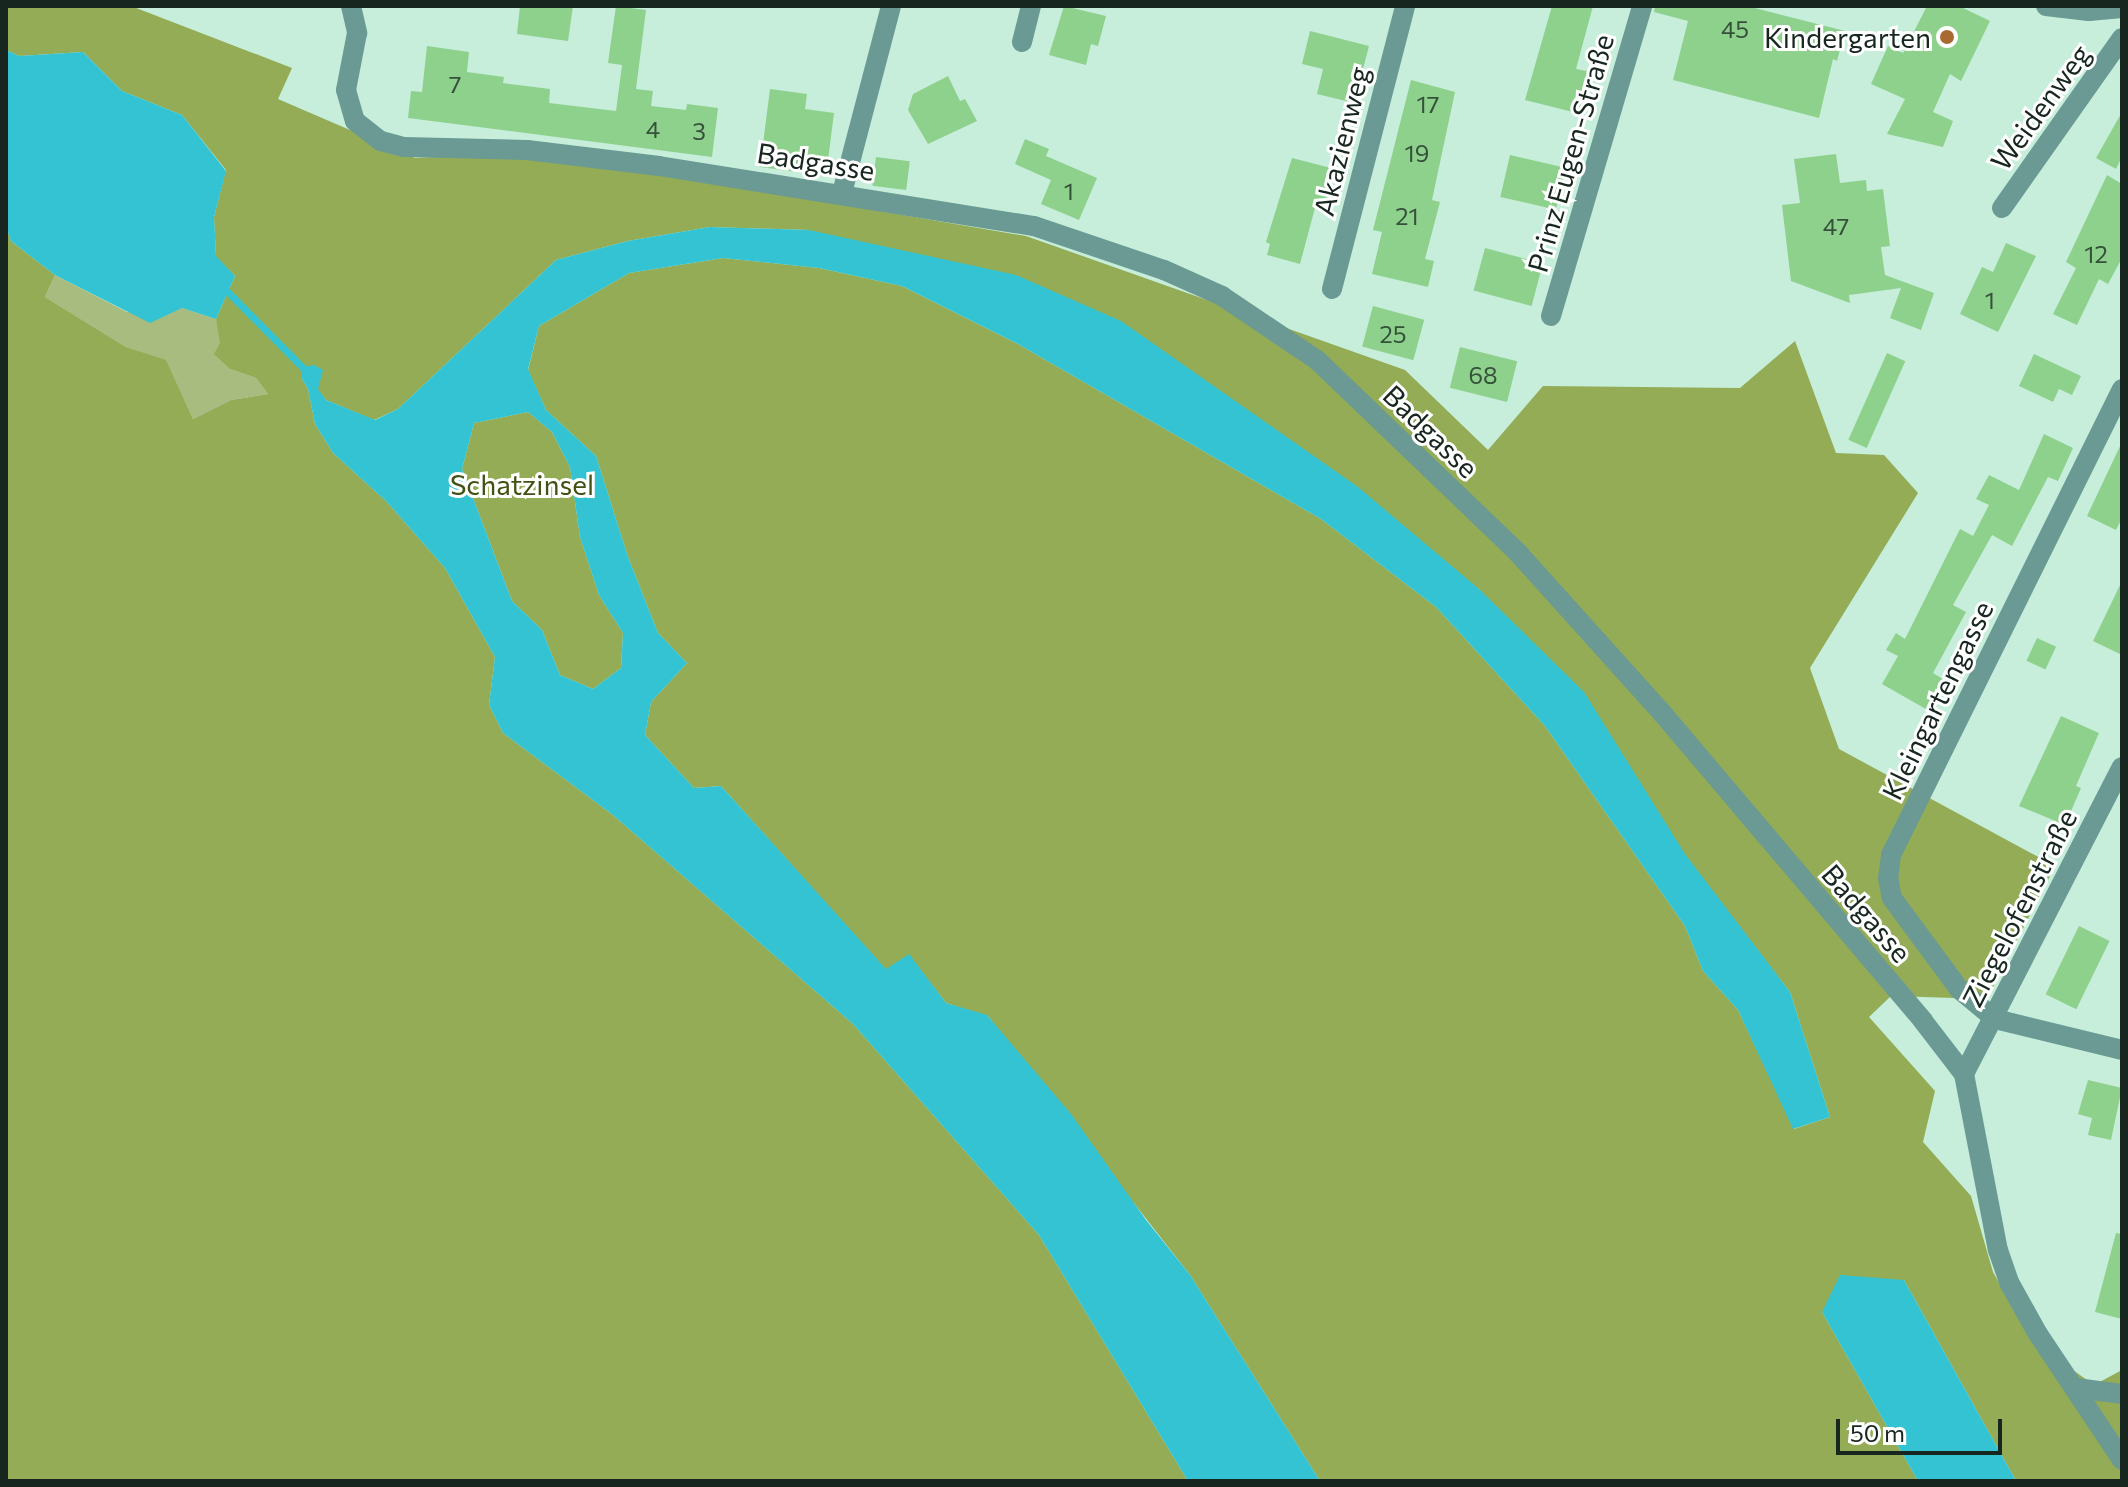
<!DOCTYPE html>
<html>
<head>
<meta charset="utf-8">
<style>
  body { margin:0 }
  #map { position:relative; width:2128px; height:1487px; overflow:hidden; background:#c6eedb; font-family:Commissioner,sans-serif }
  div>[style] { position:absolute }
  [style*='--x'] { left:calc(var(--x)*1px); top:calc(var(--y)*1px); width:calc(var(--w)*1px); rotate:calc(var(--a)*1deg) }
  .green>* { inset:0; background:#a9bc7f }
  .forest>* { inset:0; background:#93ac55 }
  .water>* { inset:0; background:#33c3d2 }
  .stream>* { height:7px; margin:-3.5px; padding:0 3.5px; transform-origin:3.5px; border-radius:3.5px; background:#33c3d2 }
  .building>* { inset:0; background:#8ed18c; transform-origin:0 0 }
  .minor>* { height:20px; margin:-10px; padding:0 10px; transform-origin:10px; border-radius:10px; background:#6a9a93 }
  .dots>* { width:22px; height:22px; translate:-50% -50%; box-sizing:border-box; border:4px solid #fff; border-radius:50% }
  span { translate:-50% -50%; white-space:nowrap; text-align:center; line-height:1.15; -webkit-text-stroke:6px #fff; paint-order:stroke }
  .number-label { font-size:24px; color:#35513a }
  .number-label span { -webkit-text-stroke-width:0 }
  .poi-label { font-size:28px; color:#17261f }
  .right { translate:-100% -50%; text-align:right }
  .street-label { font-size:28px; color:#17261f }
  .park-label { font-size:28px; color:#425213 }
  .frame { position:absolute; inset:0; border:8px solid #17261f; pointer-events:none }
  .scale { position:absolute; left:1836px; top:1419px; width:166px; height:36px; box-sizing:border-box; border:4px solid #17261f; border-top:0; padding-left:10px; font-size:24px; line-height:28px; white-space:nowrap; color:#17261f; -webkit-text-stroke:6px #fff; paint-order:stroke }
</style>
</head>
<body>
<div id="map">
  <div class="green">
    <div style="clip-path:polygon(55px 275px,127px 312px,182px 308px,216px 319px,230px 369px,256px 378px,268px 394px,231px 400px,193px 419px,166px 361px,126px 347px,45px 297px)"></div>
  </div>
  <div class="forest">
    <div style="clip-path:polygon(6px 6px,131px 6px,292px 68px,278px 99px,415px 158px,503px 154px,679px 177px,1026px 236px,1405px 370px,1488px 450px,1543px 386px,1740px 388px,1795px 341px,1836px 453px,1884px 455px,1918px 493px,1810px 668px,1839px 749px,2055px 866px,1987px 999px,1891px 996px,1869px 1017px,1935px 1091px,1923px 1142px,1971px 1196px,1993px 1272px,2032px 1341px,2094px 1385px,2122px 1370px,2122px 1481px,2016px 1481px,1904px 1280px,1822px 1312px,1918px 1481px,1320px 1481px,1190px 1275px,988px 1016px,946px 1003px,909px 955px,886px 970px,721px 786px,694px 788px,645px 735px,651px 702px,687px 663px,658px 633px,628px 557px,596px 456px,546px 410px,528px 370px,539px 326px,629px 273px,723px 258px,819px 268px,902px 286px,1018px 344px,1321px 519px,1436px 607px,1545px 726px,1685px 926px,1703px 971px,1738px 1010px,1794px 1129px,1830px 1117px,1790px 992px,1479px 589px,809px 230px,710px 227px,628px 241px,556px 260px,398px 409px,374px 420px,326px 400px,317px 389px,301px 377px,308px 389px,315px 424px,333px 453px,386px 501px,445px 568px,495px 657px,489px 705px,503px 733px,613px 815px,853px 1024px,1039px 1235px,1188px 1481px,6px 1481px,6px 227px,11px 241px,55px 275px,45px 297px,126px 347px,166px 360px,193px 419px,231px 400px,268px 394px,256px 378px,230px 369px,214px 354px,220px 343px,216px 319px,235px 276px,216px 257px,214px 217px,226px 170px,182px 115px,122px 91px,83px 52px,19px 56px,6px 50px)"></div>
    <div style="clip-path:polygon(528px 412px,552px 432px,570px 467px,580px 537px,599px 595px,623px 633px,621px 668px,593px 689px,560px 675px,542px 630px,512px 601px,462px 469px,474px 423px)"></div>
  </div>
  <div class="water">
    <div style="clip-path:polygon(6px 50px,19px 56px,83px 52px,122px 91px,182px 115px,226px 171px,214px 217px,216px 256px,235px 276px,216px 319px,182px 308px,150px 323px,55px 275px,11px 241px,6px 227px)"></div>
    <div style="clip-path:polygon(evenodd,710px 227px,809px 230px,1016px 275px,1121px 321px,1358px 487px,1479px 589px,1584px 692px,1685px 854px,1790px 992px,1830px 1117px,1793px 1129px,1738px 1010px,1703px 971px,1685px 926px,1545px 726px,1436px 607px,1321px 519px,1018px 344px,902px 286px,819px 268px,723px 258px,629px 273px,539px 326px,528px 369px,546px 410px,596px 456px,628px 557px,658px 633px,687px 663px,651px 702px,645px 735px,694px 788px,721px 786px,886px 969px,909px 954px,946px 1003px,987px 1015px,1071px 1114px,1146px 1220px,1190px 1275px,1320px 1481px,1188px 1481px,1039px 1235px,853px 1024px,613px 815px,503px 733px,489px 705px,495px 657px,445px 568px,386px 501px,333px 453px,315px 424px,308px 389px,301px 377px,302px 367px,314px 365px,323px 370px,318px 389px,326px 400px,375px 420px,398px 409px,556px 260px,628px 241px,710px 227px,528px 412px,552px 432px,570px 467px,580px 537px,599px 595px,623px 633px,621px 668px,593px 689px,560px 675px,542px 630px,512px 601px,462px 469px,474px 423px,528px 412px)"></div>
    <div style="clip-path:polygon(1840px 1275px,1904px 1280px,2016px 1481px,1918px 1481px,1822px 1312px)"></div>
  </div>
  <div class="stream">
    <div style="--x:220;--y:284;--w:124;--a:45.3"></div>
  </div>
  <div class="building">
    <div style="clip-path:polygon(520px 6px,573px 6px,568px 41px,517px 34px)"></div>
    <div style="clip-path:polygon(616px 6px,646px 10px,636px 89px,653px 91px,651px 106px,686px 110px,687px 104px,718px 108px,712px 157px,408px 118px,411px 91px,422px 92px,427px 46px,469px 52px,467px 72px,504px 77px,503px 83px,550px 89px,549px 103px,616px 111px,622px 65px,608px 63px)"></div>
    <div style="clip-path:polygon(1064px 6px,1106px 16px,1098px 46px,1091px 44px,1086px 65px,1049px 55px)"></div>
    <div style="clip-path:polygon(1552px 6px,1593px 6px,1576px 69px,1592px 72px,1581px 114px,1525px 100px)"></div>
    <div style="clip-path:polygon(1655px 6px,1747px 6px,1845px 31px,1837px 61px,1833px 59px,1819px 118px,1673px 80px,1688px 21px,1654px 12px)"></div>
    <div style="clip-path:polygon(1927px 6px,1959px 6px,1990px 21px,1961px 81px,1950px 74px,1933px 112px,1953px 121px,1943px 147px,1887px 134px,1905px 99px,1871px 84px,1888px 46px,1903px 53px)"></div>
    <div style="clip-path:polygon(1310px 31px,1369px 46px,1354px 103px,1317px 94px,1323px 69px,1302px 64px)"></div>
    <div style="clip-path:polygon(948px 76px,960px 101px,965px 99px,977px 121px,928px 144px,908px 110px,913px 94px)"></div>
    <div style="clip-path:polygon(1411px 80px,1455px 92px,1432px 200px,1440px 202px,1425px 259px,1434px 261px,1428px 287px,1372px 274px,1382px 232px,1373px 230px)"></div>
    <div style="clip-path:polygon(770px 89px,807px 94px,805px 109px,834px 113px,826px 176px,760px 167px)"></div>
    <div style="clip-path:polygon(2122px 112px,2122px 157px,2116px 169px,2096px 158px)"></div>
    <div style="clip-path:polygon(1025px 139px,1049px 149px,1046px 156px,1097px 178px,1079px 220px,1041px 204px,1051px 180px,1015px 164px)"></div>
    <div style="clip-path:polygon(1836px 154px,1840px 183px,1866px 180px,1867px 191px,1883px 189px,1890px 246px,1881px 247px,1885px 275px,1934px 293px,1921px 330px,1890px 318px,1901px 288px,1849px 295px,1850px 303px,1791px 281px,1782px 205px,1800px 203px,1794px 159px)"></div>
    <div style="left:1510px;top:155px;width:57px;height:43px;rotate:13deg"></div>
    <div style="left:876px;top:157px;width:34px;height:29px;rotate:7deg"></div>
    <div style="clip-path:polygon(1292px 158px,1335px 169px,1325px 206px,1316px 204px,1300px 264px,1267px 255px,1270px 244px,1266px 242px)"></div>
    <div style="clip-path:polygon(2107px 175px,2122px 184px,2122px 258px,2108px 284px,2099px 279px,2077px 325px,2053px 314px,2076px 268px,2066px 262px)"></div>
    <div style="clip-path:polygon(2006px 243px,2036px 256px,1998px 332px,1960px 314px,1982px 267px,1993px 272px)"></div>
    <div style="left:1485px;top:248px;width:60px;height:44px;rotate:15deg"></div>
    <div style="left:1373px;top:306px;width:53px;height:42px;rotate:15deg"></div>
    <div style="left:1460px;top:347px;width:59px;height:42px;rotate:14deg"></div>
    <div style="left:1887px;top:353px;width:20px;height:95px;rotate:24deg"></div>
    <div style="clip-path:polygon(2034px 354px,2081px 376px,2072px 395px,2059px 389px,2053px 402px,2019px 386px)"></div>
    <div style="clip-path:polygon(2044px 434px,2073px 448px,2058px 481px,2048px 477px,2012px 546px,1992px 535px,1953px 605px,1966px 612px,1933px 673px,1948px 682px,1931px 712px,1882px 684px,1898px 656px,1886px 650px,1896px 633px,1905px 639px,1960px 529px,1973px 536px,1989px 505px,1976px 499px,1989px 475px,2019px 490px)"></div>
    <div style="clip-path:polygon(2122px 442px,2122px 518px,2116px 530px,2087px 516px)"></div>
    <div style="clip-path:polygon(2122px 581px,2122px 655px,2093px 641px)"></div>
    <div style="left:2037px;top:638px;width:21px;height:25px;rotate:25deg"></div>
    <div style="clip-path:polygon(2061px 716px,2099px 733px,2076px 786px,2081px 788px,2065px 825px,2019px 806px)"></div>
    <div style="left:2079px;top:926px;width:34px;height:76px;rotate:26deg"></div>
    <div style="clip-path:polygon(2088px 1080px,2122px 1088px,2111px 1140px,2088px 1135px,2092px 1118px,2078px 1114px)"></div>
    <div style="clip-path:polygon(2116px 1233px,2122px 1234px,2122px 1319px,2095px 1312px)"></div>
  </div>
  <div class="minor">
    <div style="--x:351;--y:6;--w:28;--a:77"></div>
    <div style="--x:357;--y:33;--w:58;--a:100.9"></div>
    <div style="--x:346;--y:90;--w:32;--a:74"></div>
    <div style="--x:355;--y:121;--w:33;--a:38"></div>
    <div style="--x:381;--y:141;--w:24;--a:15"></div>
    <div style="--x:404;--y:147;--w:123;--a:1.4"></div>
    <div style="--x:527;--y:150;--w:133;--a:6.9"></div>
    <div style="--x:659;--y:166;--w:380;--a:9.1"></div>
    <div style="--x:1034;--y:226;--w:137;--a:18.7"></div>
    <div style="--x:1164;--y:270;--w:64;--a:24.1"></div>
    <div style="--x:1222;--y:296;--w:115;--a:34"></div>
    <div style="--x:1317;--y:360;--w:280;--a:43.8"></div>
    <div style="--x:1519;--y:554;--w:215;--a:48"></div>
    <div style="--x:1663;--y:714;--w:402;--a:49.7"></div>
    <div style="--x:1923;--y:1021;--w:67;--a:52.3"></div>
    <div style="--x:1964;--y:1074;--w:179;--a:79.1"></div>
    <div style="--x:1998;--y:1250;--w:36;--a:71"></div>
    <div style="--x:2010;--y:1284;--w:57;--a:60.8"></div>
    <div style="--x:2038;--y:1334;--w:151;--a:56.3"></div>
    <div style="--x:2046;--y:6;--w:43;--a:6.6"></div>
    <div style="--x:2089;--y:11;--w:33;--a:-5"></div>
    <div style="--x:1022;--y:42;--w:37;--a:-76"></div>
    <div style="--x:842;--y:193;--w:193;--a:-75.3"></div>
    <div style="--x:2002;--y:208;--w:208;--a:-54.8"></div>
    <div style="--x:1332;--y:289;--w:292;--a:-75.5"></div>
    <div style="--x:1551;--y:316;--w:323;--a:-73.6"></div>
    <div style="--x:2122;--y:389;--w:520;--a:116.37"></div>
    <div style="--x:1891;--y:855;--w:23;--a:97"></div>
    <div style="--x:1888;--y:878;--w:20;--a:79"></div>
    <div style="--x:1892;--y:898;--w:113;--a:53.6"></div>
    <div style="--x:1959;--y:989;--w:47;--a:39.8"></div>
    <div style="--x:1995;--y:1019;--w:131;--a:13.7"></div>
    <div style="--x:1964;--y:1074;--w:345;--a:-62.8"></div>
    <div style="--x:2076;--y:1388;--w:46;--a:7.4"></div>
  </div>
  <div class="dots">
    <div style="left:1947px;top:37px;background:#a96a31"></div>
  </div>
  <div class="number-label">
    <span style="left:1735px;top:29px">45</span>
    <span style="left:455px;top:84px">7</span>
    <span style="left:1428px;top:104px">17</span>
    <span style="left:653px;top:129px">4</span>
    <span style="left:699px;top:131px">3</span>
    <span style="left:1417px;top:153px">19</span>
    <span style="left:1069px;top:191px">1</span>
    <span style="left:1407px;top:216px">21</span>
    <span style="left:1836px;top:226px">47</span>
    <span style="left:2096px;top:254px">12</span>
    <span style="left:1990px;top:300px">1</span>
    <span style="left:1393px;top:334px">25</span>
    <span style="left:1483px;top:375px">68</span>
  </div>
  <div class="poi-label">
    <span class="right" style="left:1931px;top:37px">Kindergarten</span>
  </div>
  <div class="street-label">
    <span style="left:2040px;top:107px;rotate:-54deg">Weidenweg</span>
    <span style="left:1341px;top:141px;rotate:-76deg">Akazienweg</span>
    <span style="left:1570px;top:153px;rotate:-74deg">Prinz Eugen-Straße</span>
    <span style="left:816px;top:161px;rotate:9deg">Badgasse</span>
    <span style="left:1431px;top:431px;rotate:44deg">Badgasse</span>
    <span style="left:1937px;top:700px;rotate:-64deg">Kleingartengasse</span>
    <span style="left:2019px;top:908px;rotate:-63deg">Ziegelofenstraße</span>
    <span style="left:1867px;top:913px;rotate:49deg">Badgasse</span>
  </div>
  <div class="park-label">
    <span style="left:522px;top:484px">Schatzinsel</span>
  </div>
  <div class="frame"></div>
  <div class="scale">50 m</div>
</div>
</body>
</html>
